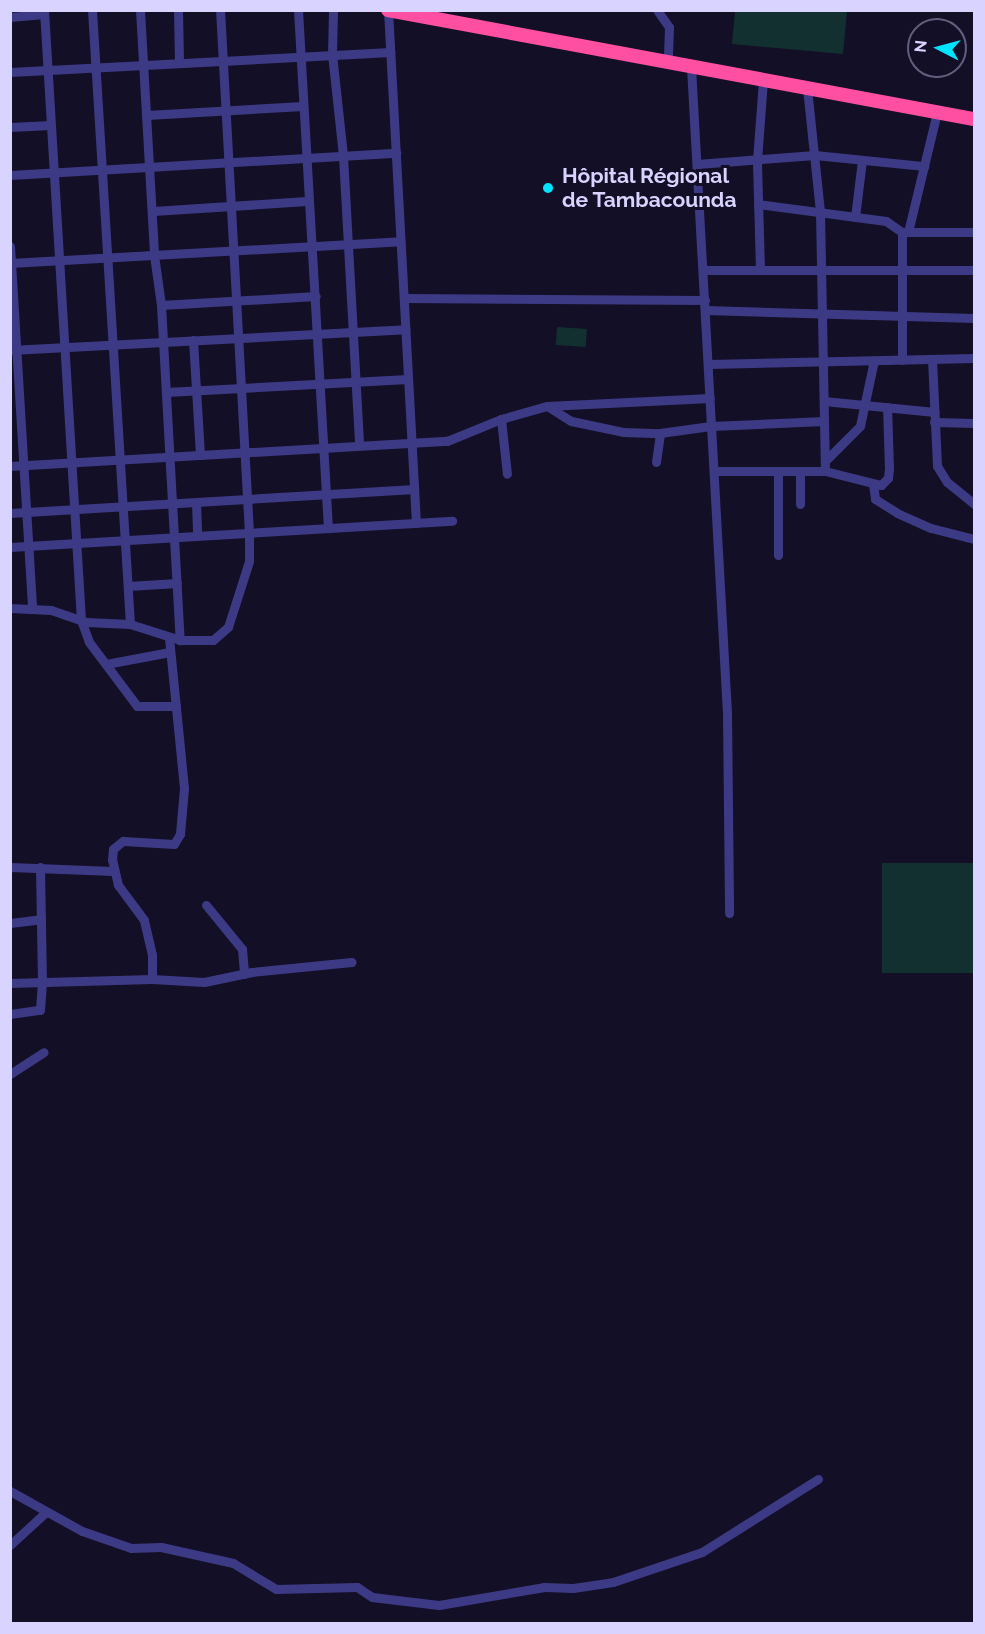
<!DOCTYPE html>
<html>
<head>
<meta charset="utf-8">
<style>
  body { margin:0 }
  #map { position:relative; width:985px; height:1634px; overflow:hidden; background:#130f26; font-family:Raleway,sans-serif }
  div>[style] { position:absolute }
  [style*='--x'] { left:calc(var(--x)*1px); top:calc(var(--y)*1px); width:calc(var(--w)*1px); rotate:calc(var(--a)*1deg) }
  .green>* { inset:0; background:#12302f; transform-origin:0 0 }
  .minor>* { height:9px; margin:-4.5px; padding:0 4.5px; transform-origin:4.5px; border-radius:4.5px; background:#3d3a85 }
  .highway>* { height:14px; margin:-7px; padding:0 7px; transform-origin:7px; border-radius:7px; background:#ff4fa3 }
  .dots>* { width:16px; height:16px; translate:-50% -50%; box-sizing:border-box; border:3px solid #130f26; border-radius:50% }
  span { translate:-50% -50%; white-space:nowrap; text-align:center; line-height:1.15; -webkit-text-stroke:6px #130f26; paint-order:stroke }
  .poi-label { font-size:21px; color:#d9d4ff; font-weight:700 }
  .left { translate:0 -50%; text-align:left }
  .frame { position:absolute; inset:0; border:12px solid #d9d4ff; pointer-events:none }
  .north { position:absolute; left:907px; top:18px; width:60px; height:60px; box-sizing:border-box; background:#130f26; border:2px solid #625e7d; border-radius:50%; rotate:276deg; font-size:16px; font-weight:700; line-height:24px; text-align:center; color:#d9d4ff }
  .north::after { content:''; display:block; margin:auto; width:21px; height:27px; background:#00e5ff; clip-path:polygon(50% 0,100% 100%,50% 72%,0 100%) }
</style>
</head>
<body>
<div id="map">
  <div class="green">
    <div style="clip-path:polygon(735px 11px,847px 11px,843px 54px,732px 44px)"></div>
    <div style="left:557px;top:327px;width:30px;height:18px;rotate:4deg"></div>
    <div style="left:974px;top:863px;width:110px;height:92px;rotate:90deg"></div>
  </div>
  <div class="minor">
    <div style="--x:44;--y:10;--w:611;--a:86.53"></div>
    <div style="--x:81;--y:620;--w:23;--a:70"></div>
    <div style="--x:89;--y:642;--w:80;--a:53.1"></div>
    <div style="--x:137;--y:706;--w:39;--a:0"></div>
    <div style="--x:92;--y:10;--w:615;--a:86.46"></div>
    <div style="--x:140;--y:10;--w:245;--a:86.7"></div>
    <div style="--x:154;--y:255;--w:50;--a:82"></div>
    <div style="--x:161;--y:305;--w:336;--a:86.8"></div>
    <div style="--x:178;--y:10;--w:52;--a:88.9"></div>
    <div style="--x:298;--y:10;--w:519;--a:86.69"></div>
    <div style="--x:333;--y:10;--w:44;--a:91.3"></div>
    <div style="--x:332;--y:54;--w:103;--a:83.8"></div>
    <div style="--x:343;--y:156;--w:290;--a:86.8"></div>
    <div style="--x:388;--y:10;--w:514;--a:86.88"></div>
    <div style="--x:657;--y:10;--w:21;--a:55"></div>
    <div style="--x:669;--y:27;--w:35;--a:92"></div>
    <div style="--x:10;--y:17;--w:34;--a:-5"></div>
    <div style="--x:691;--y:67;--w:647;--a:86.81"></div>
    <div style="--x:727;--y:713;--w:200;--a:89.4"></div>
    <div style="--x:10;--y:72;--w:381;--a:-3"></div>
    <div style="--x:807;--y:88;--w:125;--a:84"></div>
    <div style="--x:820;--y:212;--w:259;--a:88.9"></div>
    <div style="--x:147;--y:115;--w:156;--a:-3.3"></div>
    <div style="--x:10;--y:127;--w:41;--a:-2.8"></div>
    <div style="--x:697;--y:164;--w:118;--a:-4.4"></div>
    <div style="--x:815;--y:155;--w:110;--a:5.8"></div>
    <div style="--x:10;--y:175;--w:387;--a:-3.3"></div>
    <div style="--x:758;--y:204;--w:129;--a:7.6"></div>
    <div style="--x:886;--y:221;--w:19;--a:35"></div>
    <div style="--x:902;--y:232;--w:72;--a:0"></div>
    <div style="--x:153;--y:211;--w:154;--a:-3.7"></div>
    <div style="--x:855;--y:217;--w:57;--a:-83"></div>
    <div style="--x:902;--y:232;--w:128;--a:90"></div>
    <div style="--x:908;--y:232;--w:123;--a:-76.4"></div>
    <div style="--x:10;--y:246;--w:363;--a:86.5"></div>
    <div style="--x:10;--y:263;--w:391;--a:-3.2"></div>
    <div style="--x:703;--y:270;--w:271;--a:0"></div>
    <div style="--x:760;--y:270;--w:110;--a:-91.6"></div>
    <div style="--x:757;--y:160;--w:80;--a:-85.7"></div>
    <div style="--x:404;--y:298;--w:301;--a:0.4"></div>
    <div style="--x:161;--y:305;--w:155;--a:-3.3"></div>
    <div style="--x:705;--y:310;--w:269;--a:1.7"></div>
    <div style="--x:193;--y:340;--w:115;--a:86.5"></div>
    <div style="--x:10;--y:350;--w:396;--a:-3"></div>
    <div style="--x:932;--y:359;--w:107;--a:87.3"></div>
    <div style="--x:937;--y:466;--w:19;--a:58"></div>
    <div style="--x:947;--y:482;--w:35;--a:39"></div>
    <div style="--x:708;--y:364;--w:266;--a:-1.3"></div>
    <div style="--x:166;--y:392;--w:242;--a:-3.1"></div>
    <div style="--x:824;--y:401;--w:111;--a:5.7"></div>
    <div style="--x:547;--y:406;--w:28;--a:32"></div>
    <div style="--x:571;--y:421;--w:53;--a:11.9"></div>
    <div style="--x:623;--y:432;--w:37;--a:2"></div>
    <div style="--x:660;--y:433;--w:51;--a:-7.8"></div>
    <div style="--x:711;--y:426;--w:113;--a:-2.5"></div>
    <div style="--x:501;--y:419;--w:55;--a:83.8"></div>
    <div style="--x:934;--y:422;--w:40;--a:1.4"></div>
    <div style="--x:825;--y:461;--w:49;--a:-45"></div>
    <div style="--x:860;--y:426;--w:67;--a:-78"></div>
    <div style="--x:656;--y:462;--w:29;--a:-82"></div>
    <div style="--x:10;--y:466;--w:438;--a:-3.3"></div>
    <div style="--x:447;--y:441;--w:58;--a:-22.2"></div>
    <div style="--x:501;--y:419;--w:48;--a:-15.8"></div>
    <div style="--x:547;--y:406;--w:163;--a:-2.8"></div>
    <div style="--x:715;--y:471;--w:110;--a:0"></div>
    <div style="--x:825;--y:471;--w:58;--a:14"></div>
    <div style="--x:881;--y:485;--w:10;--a:-45"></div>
    <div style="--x:888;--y:478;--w:9;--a:-84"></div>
    <div style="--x:889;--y:469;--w:62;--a:-91.8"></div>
    <div style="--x:873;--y:484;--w:15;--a:82"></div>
    <div style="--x:875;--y:499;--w:26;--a:32"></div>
    <div style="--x:897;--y:513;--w:37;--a:24"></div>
    <div style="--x:931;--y:528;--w:44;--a:14.3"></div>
    <div style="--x:196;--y:502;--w:34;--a:88"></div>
    <div style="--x:800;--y:504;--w:33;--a:-90"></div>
    <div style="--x:10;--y:513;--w:405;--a:-3.4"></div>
    <div style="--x:10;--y:547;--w:443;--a:-3.4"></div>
    <div style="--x:778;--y:555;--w:84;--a:-90"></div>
    <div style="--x:128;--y:586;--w:49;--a:-3.5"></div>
    <div style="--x:10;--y:608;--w:41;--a:2.8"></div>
    <div style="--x:51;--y:610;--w:37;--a:19"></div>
    <div style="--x:86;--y:622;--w:44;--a:2.6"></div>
    <div style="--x:130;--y:624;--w:52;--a:17.7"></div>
    <div style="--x:180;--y:640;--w:33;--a:0"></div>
    <div style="--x:213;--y:640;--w:20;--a:-41"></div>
    <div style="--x:228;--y:627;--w:69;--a:-72.3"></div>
    <div style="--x:249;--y:561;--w:28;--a:-90"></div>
    <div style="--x:249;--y:533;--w:524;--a:-93.17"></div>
    <div style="--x:106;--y:664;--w:65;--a:-10.6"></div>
    <div style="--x:10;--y:867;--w:103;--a:2.2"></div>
    <div style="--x:206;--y:905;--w:57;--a:50.7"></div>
    <div style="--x:242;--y:949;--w:25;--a:85"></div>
    <div style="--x:10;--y:923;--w:31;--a:-7"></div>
    <div style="--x:152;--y:979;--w:24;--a:-90"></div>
    <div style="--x:152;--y:955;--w:36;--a:-103"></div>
    <div style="--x:144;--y:920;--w:44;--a:-126.6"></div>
    <div style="--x:118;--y:885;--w:26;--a:-103"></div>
    <div style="--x:112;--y:860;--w:11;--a:-85"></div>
    <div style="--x:113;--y:849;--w:13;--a:-39"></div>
    <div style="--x:123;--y:841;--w:51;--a:3.4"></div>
    <div style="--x:174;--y:844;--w:12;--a:-59"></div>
    <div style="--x:180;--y:834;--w:46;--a:-85"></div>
    <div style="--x:184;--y:788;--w:151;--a:-95.7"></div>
    <div style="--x:10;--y:983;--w:142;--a:-1.6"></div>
    <div style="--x:152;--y:979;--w:52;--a:3.3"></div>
    <div style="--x:204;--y:982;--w:49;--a:-11.8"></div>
    <div style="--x:252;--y:972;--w:100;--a:-5.7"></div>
    <div style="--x:10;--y:1014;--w:30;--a:-8"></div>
    <div style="--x:40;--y:1010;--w:28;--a:-86"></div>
    <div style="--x:42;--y:982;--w:115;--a:-91"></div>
    <div style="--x:10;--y:1074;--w:40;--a:-32.9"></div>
    <div style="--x:10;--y:1491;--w:82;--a:29.1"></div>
    <div style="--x:82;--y:1531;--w:52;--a:19.1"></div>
    <div style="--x:131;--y:1548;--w:30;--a:-2"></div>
    <div style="--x:161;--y:1547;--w:74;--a:12.5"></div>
    <div style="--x:233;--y:1563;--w:50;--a:31.2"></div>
    <div style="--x:276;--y:1589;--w:81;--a:-1.4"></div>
    <div style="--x:357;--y:1587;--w:18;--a:34"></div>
    <div style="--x:372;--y:1597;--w:67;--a:6.8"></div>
    <div style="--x:439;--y:1605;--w:107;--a:-9.7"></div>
    <div style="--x:544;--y:1587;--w:29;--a:2"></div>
    <div style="--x:573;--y:1588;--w:40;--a:-8.5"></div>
    <div style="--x:613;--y:1582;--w:94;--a:-18.6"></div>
    <div style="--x:702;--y:1552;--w:137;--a:-32.2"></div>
    <div style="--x:10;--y:1545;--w:49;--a:-42.5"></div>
  </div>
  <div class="highway">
    <div style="--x:388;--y:10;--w:596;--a:10.54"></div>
  </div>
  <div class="dots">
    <div style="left:548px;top:188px;background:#00e5ff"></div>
  </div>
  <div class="poi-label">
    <span class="left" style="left:562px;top:188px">Hôpital Régional<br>de Tambacounda</span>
  </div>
  <div class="frame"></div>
  <div class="north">N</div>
</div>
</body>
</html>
